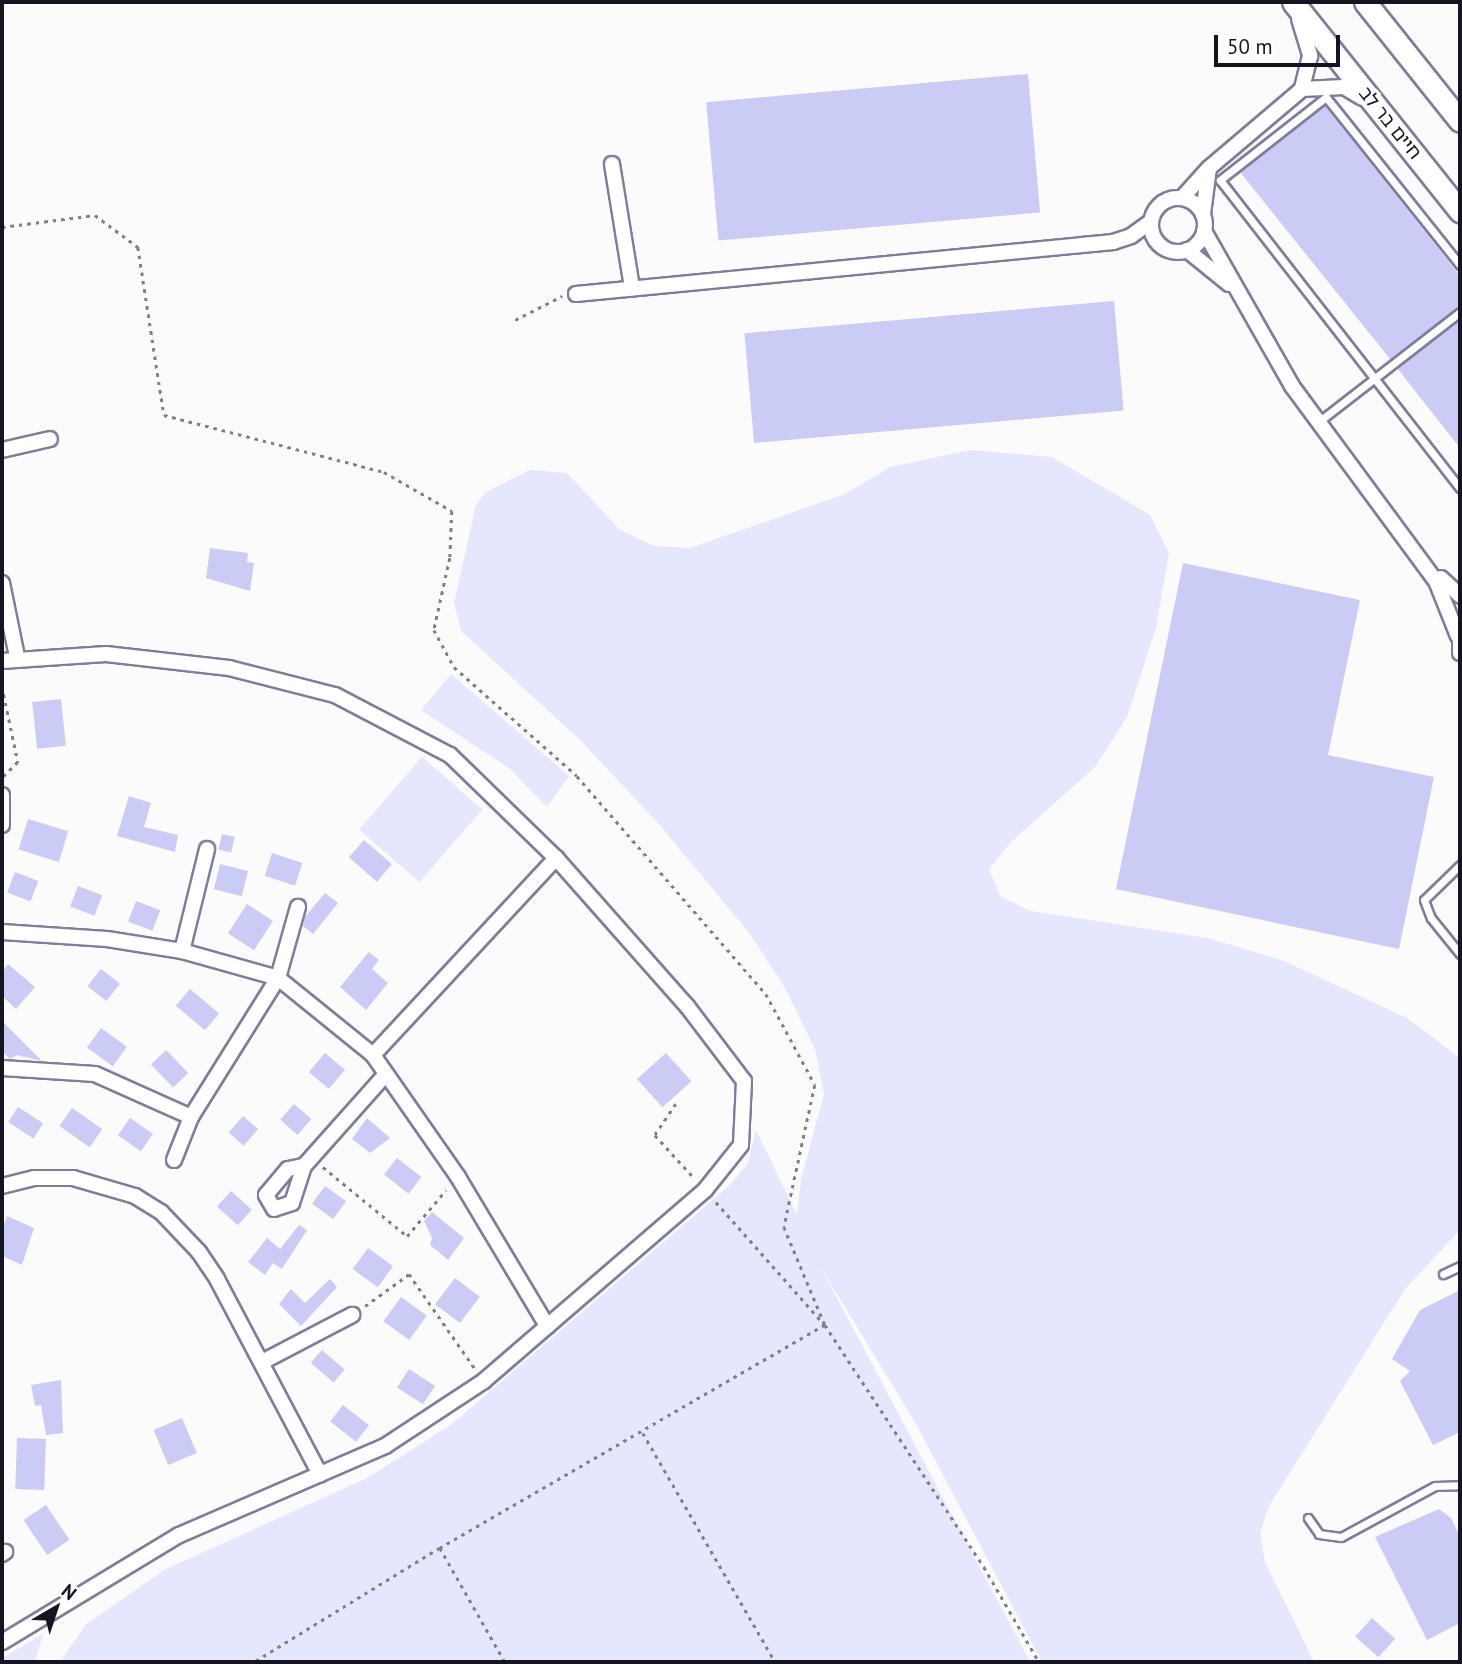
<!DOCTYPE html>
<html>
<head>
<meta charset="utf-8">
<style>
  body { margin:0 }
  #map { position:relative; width:1462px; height:1664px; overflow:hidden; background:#fbfbfb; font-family:"PT Sans","Noto Sans Hebrew",sans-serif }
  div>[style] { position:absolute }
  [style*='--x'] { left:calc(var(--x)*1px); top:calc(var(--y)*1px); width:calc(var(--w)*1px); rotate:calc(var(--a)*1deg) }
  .green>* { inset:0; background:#e5e7fe; transform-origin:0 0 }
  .building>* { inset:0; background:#caccf6; transform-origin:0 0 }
  .path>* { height:2.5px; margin-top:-1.25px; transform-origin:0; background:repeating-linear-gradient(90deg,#7f8086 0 3.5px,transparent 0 8.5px) }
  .roads { filter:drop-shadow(2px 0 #7c7e9a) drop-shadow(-2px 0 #7c7e9a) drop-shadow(0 2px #7c7e9a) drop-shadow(0 -2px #7c7e9a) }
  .lane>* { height:7px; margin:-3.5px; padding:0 3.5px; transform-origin:3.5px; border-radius:3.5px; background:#fff }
  .street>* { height:14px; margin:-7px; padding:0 7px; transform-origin:7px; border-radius:7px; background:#fff }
  .street>.ring { margin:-7px; padding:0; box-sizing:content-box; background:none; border:14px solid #fff; border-radius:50% }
  .secondary>* { height:21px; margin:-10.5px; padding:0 10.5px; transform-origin:10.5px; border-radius:10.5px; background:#fff }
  span { translate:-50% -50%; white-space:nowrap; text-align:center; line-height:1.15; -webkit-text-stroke:6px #fff; paint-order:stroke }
  .street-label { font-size:19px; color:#141520 }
  .frame { position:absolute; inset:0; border:4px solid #141520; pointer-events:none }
  .north { position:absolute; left:21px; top:1573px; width:70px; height:70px; -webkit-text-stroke:5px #fff; paint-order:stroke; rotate:39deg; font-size:19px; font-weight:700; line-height:28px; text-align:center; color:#141520 }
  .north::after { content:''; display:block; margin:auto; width:24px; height:32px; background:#141520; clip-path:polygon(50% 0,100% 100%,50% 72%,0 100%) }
  .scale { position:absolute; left:1214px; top:35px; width:126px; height:32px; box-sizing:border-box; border:4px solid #141520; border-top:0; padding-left:9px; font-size:21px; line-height:24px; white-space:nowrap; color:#141520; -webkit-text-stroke:5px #fff; paint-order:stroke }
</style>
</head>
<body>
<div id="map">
  <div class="green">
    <div style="clip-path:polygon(970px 450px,1052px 457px,1150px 515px,1169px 553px,1156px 628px,1127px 717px,1095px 767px,1009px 844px,989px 869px,1000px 896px,1030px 911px,1208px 938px,1284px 961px,1407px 1018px,1460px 1058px,1460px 1230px,1405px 1289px,1269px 1506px,1260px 1533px,1265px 1562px,1314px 1662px,1042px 1662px,916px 1424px,820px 1266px,1030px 1662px,60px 1662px,86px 1624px,166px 1569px,367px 1478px,452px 1424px,730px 1185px,748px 1163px,756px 1130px,797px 1215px,801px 1179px,824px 1094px,815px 1049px,785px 988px,750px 934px,658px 823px,579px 739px,461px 631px,454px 603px,476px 505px,486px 492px,530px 470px,567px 473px,619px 529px,654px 546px,690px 548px,845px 494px,890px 467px)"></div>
    <div style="clip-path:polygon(451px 674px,569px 776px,547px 807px,510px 769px,421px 710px)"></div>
    <div style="left:422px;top:757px;width:80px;height:96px;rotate:41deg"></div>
    <div style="clip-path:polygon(43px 1634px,35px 1662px,2px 1662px,2px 1658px)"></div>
  </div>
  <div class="building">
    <div style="left:1028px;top:74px;width:139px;height:323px;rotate:85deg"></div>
    <div style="clip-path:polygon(1325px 106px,1460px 276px,1460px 306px,1390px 359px,1240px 172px)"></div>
    <div style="left:1114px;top:301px;width:110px;height:371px;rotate:85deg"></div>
    <div style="clip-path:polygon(1460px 320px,1460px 448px,1397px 368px)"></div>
    <div style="clip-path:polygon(210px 548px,248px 553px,247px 562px,254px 563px,250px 591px,206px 578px)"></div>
    <div style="clip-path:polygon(1183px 563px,1360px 600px,1328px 755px,1434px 777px,1399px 949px,1116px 889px)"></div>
    <div style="left:61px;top:699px;width:47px;height:29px;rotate:84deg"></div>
    <div style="clip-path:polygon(129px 796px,151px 803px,144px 827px,178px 835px,175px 852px,117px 836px)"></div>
    <div style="left:28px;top:819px;width:42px;height:32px;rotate:17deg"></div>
    <div style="left:222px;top:834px;width:13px;height:16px;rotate:13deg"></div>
    <div style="left:364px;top:840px;width:37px;height:23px;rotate:41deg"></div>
    <div style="left:272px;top:853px;width:32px;height:24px;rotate:18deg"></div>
    <div style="left:220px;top:864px;width:29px;height:26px;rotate:14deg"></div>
    <div style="left:15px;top:872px;width:25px;height:22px;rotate:21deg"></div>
    <div style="left:78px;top:886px;width:26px;height:22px;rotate:21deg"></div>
    <div style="clip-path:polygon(325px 893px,338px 903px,313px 934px,303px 926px,305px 917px)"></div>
    <div style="left:136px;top:901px;width:26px;height:22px;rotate:21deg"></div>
    <div style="left:247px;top:904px;width:31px;height:35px;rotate:33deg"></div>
    <div style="clip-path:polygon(369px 952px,379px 960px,372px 969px,388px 983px,366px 1010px,340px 987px)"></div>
    <div style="clip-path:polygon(8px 964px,35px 987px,16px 1009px,2px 996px,2px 972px)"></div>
    <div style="left:101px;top:969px;width:24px;height:22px;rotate:38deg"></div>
    <div style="left:190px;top:989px;width:38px;height:22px;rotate:40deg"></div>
    <div style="clip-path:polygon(2px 1021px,42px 1061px,17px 1055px,10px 1059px,2px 1051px)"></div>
    <div style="left:101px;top:1028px;width:32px;height:24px;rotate:36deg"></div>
    <div style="left:166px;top:1050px;width:32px;height:21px;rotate:46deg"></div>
    <div style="left:325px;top:1053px;width:26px;height:25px;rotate:40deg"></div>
    <div style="left:666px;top:1053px;width:38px;height:39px;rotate:48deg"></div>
    <div style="left:294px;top:1104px;width:23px;height:21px;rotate:41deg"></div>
    <div style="left:18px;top:1107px;width:30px;height:18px;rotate:33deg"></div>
    <div style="left:72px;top:1108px;width:37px;height:22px;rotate:35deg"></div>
    <div style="left:243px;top:1116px;width:20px;height:22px;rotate:41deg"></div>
    <div style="left:130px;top:1118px;width:28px;height:21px;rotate:35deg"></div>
    <div style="clip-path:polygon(367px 1118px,390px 1138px,370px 1153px,352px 1139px)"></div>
    <div style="left:397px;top:1158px;width:31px;height:21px;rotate:38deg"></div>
    <div style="left:325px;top:1186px;width:26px;height:22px;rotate:36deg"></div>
    <div style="left:231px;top:1191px;width:28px;height:21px;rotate:42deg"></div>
    <div style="clip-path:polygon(432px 1212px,464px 1238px,448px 1260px,430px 1245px,432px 1238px,424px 1221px)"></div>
    <div style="clip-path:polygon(7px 1216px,34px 1228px,22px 1265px,2px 1256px,2px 1230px)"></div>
    <div style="clip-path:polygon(299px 1225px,307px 1230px,282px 1269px,273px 1263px,265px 1275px,248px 1262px,267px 1238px,280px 1249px)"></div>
    <div style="left:368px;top:1248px;width:31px;height:26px;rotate:36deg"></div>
    <div style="left:455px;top:1278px;width:31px;height:33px;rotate:37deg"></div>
    <div style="clip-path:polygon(330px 1279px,337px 1287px,301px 1326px,279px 1304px,291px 1289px,305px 1303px)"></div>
    <div style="clip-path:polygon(1460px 1290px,1460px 1432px,1433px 1445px,1400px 1381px,1410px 1371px,1392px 1359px,1420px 1310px)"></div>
    <div style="left:401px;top:1297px;width:32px;height:30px;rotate:36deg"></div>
    <div style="left:322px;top:1350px;width:30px;height:17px;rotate:41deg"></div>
    <div style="left:409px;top:1369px;width:31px;height:22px;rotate:33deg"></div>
    <div style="clip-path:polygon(61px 1380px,63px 1433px,46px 1435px,41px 1405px,35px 1406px,31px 1385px)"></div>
    <div style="left:343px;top:1405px;width:33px;height:21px;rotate:38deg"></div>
    <div style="left:182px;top:1418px;width:38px;height:31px;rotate:67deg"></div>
    <div style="left:17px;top:1438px;width:29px;height:51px;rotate:2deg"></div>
    <div style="left:46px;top:1505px;width:42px;height:27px;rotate:56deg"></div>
    <div style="clip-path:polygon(1439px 1509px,1451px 1518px,1460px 1537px,1460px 1623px,1427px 1640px,1375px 1537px)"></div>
    <div style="left:1372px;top:1618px;width:31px;height:25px;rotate:42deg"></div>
  </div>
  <div class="path">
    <div style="--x:2;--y:227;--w:94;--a:-7.4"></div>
    <div style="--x:95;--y:215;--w:54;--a:36.7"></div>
    <div style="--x:138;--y:247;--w:170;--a:81.2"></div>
    <div style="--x:164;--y:415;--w:227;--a:14.5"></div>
    <div style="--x:384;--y:472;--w:78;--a:29.8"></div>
    <div style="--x:452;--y:511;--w:47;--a:92.4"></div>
    <div style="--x:450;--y:558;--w:74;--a:102.5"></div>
    <div style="--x:434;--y:630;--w:42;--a:61.6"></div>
    <div style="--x:454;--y:667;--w:164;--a:41.5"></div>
    <div style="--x:577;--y:776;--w:289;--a:49.1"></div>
    <div style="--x:766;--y:994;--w:103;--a:61.7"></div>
    <div style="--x:815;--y:1085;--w:145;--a:102.3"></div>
    <div style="--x:784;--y:1227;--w:106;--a:67.3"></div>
    <div style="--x:825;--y:1325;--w:445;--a:149.9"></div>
    <div style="--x:440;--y:1548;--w:217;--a:148.4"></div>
    <div style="--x:515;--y:320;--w:53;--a:-27.1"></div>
    <div style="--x:2;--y:686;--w:78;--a:78.1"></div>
    <div style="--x:18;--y:762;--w:23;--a:135"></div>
    <div style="--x:676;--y:1104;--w:37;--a:124"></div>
    <div style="--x:655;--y:1135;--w:59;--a:47.7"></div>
    <div style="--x:323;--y:1167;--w:109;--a:39.4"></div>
    <div style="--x:407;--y:1236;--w:60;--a:-49.7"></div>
    <div style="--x:716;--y:1202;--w:164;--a:48.5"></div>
    <div style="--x:825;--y:1325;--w:290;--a:56.7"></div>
    <div style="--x:984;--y:1567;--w:110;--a:59.9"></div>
    <div style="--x:365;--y:1306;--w:54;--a:-36"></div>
    <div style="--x:409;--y:1274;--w:117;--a:55.1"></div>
    <div style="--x:643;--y:1433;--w:264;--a:60"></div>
    <div style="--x:440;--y:1548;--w:131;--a:60.3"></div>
  </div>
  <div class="roads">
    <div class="lane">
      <div style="--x:1460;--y:265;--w:215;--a:-128.6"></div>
      <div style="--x:1326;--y:97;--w:135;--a:141.9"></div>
      <div style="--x:1220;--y:180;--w:390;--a:52.1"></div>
      <div style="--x:1317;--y:423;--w:181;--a:-37.8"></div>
      <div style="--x:1460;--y:865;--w:50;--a:135.8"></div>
      <div style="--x:1424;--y:900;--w:19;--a:69"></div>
      <div style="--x:1431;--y:918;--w:46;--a:51.1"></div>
      <div style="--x:1443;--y:1274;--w:19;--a:-25"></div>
      <div style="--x:1308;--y:1518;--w:19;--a:55"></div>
      <div style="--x:1319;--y:1534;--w:22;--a:8"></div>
      <div style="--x:1341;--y:1537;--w:107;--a:-28.5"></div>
      <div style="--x:1435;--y:1486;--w:25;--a:-2"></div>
    </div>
    <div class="street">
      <div style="--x:1299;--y:19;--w:39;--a:73"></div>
      <div style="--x:1310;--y:56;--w:34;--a:104"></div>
      <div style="--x:1302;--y:89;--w:42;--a:-2.7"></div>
      <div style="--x:1344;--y:87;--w:21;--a:31"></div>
      <div style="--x:612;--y:164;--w:126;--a:80.8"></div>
      <div class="ring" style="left:1151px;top:198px;width:40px;height:40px"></div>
      <div style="--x:1182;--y:198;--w:40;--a:-48"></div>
      <div style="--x:1209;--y:168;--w:122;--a:-40.3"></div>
      <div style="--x:1203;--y:214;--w:46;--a:-82.6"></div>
      <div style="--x:1204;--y:231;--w:178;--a:60.4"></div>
      <div style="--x:1292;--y:386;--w:242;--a:53.6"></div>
      <div style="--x:1436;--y:581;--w:59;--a:68.2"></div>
      <div style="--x:1187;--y:250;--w:54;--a:39"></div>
      <div style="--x:576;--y:294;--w:540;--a:-5.53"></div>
      <div style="--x:1113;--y:242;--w:19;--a:-18"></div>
      <div style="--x:1131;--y:236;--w:24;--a:-36"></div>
      <div style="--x:2;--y:450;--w:49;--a:-12.9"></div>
      <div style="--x:1441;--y:578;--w:26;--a:43"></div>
      <div style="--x:2;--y:583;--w:76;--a:78.5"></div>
      <div style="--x:1460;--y:630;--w:23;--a:90"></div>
      <div style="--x:2;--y:661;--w:104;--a:-3.9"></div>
      <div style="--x:106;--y:654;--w:124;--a:6.5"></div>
      <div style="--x:229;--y:668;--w:109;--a:14.3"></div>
      <div style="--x:335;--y:695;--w:130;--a:27.6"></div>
      <div style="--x:450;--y:755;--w:148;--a:44.2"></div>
      <div style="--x:556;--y:858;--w:198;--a:48.5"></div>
      <div style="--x:687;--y:1006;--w:94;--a:52.8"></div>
      <div style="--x:744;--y:1081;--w:64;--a:92.7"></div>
      <div style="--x:741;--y:1145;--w:58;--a:128.7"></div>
      <div style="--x:705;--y:1190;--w:292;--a:139.2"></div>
      <div style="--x:484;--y:1381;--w:118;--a:146.7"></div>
      <div style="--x:385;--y:1446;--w:224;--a:156.6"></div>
      <div style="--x:179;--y:1535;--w:207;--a:148.8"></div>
      <div style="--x:2;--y:795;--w:30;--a:90"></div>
      <div style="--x:2;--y:932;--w:105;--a:3.8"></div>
      <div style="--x:107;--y:939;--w:76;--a:9.1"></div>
      <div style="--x:182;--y:951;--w:100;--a:15.7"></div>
      <div style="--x:278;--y:978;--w:122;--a:39"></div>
      <div style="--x:373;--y:1055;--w:149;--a:55.1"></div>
      <div style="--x:458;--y:1177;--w:174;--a:59.1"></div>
      <div style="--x:182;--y:951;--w:105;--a:-76.2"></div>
      <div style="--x:373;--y:1055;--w:269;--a:-47.1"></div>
      <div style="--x:2;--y:1068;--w:93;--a:3.7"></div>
      <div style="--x:95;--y:1074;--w:105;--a:24.1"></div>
      <div style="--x:191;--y:1117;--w:164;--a:-58"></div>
      <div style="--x:278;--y:978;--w:74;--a:-74.3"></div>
      <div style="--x:174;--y:1160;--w:46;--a:-68.4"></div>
      <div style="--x:304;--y:1166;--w:39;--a:108"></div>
      <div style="--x:292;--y:1203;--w:19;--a:162"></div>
      <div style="--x:274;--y:1209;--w:16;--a:-120"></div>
      <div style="--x:266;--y:1195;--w:34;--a:-50"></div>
      <div style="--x:288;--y:1169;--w:16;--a:-11"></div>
      <div style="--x:304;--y:1166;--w:123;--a:-48.3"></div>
      <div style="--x:2;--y:1186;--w:33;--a:-14"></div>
      <div style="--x:34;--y:1178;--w:39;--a:0"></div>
      <div style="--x:73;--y:1178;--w:65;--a:16.2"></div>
      <div style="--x:135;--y:1196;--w:31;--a:32"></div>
      <div style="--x:161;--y:1212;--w:55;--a:46.5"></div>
      <div style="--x:199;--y:1252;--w:32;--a:56"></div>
      <div style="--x:217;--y:1279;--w:221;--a:62.2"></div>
      <div style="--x:262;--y:1362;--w:102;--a:-27.6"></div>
      <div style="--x:2;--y:1554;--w:4;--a:-34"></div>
    </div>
    <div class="secondary">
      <div style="--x:1293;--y:2;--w:268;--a:51.4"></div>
      <div style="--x:1365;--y:2;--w:152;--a:51.4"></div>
    </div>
  </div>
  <div class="street-label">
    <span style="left:1390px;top:123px;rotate:51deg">חיים בר לב</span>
  </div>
  <div class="frame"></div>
  <div class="north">N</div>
  <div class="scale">50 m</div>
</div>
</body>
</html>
